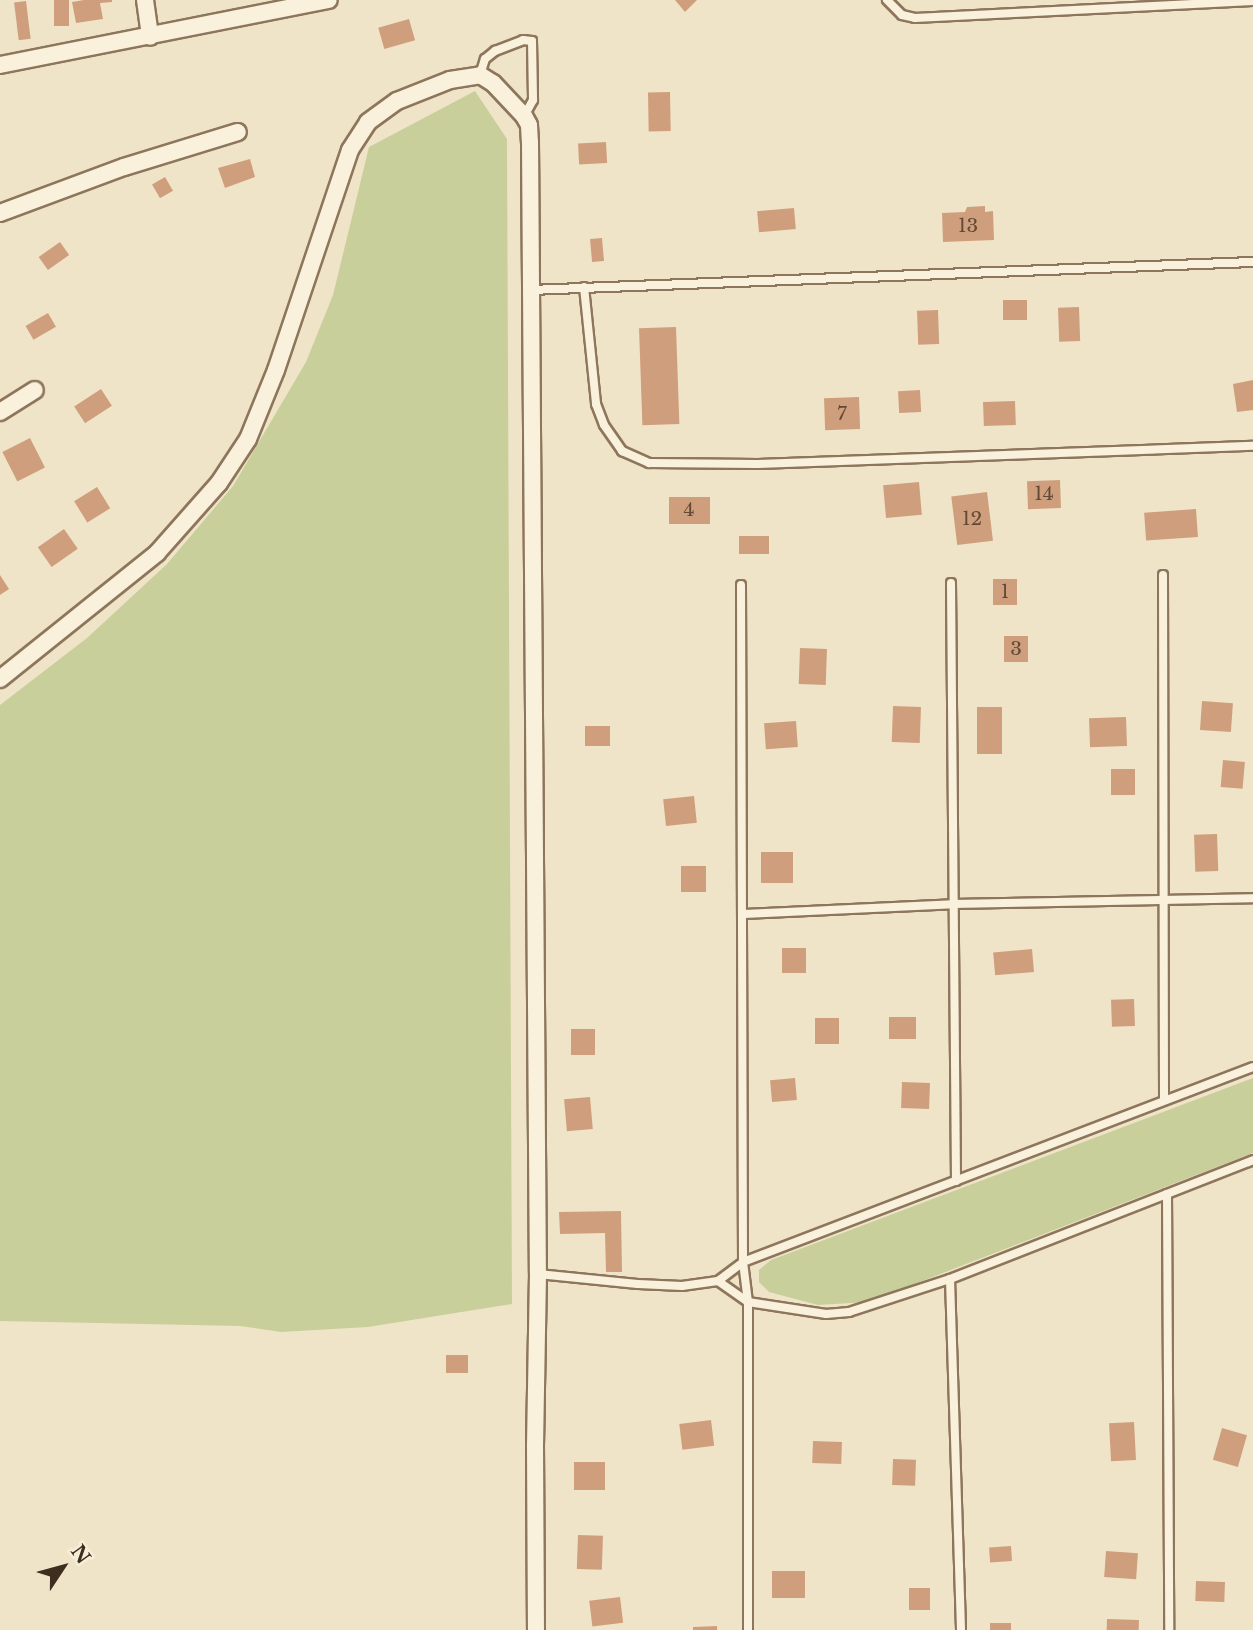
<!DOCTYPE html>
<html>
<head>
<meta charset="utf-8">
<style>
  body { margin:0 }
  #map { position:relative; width:1253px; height:1630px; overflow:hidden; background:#f0e4c8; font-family:"Libre Baskerville",serif }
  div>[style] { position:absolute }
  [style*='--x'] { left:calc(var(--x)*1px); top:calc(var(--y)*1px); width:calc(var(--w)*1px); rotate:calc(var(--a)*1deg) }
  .green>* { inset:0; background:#c9cf9b }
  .building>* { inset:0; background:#cf9f7d; transform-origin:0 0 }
  .roads { filter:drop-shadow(2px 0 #8d765c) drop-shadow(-2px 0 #8d765c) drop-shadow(0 2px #8d765c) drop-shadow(0 -2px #8d765c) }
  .service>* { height:8px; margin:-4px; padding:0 4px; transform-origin:4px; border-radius:4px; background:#faf1dc }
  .minor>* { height:16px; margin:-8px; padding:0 8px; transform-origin:8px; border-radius:8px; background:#faf1dc }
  span { translate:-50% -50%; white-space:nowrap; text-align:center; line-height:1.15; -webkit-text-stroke:7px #f7eed8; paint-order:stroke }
  .number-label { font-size:19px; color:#624a37 }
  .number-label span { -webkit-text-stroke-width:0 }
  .north { position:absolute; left:28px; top:1532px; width:70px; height:70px; -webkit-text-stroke:5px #f7eed8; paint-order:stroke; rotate:54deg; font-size:19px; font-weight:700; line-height:28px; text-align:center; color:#3d2e20 }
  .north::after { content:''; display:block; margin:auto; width:24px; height:32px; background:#3d2e20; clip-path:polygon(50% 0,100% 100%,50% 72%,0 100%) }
</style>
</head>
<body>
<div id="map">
  <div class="green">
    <div style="clip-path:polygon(475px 91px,507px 139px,512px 1304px,368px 1327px,281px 1332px,240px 1326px,0 1321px,0 705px,87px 638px,167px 564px,233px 486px,306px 362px,333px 295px,369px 147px)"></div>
    <div style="clip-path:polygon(1253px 1078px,1253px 1153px,868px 1302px,818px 1305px,769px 1292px,759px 1282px,759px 1270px,771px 1260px)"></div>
  </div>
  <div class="building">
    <div style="left:54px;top:0;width:15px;height:26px"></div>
    <div style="clip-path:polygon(84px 0,112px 0,112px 2px,100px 3px,103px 19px,76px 23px,72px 2px)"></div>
    <div style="clip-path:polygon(675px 0,697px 0,685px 12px)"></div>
    <div style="left:26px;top:1px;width:38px;height:12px;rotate:83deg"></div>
    <div style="left:409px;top:19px;width:22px;height:32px;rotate:74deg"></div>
    <div style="left:670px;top:92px;width:39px;height:22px;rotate:89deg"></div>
    <div style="left:606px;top:142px;width:21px;height:28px;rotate:87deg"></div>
    <div style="clip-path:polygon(250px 159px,255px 177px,225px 188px,218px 168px)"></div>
    <div style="left:165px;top:177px;width:16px;height:15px;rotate:60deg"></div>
    <div style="clip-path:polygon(985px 206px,985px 212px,993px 211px,994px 240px,943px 242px,942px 213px,965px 212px,967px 207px)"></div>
    <div style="left:794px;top:208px;width:21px;height:37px;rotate:85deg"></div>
    <div style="left:602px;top:238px;width:23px;height:12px;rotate:85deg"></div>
    <div style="left:60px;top:242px;width:16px;height:26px;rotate:55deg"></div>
    <div style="left:1003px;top:300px;width:24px;height:20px"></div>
    <div style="left:1079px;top:307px;width:34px;height:21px;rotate:88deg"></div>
    <div style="left:938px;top:310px;width:34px;height:21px;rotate:88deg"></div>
    <div style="left:48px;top:313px;width:16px;height:26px;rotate:60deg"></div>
    <div style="left:676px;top:327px;width:97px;height:37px;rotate:88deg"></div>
    <div style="clip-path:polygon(1253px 380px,1253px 410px,1237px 412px,1233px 384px)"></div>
    <div style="left:101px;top:389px;width:20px;height:32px;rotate:57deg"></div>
    <div style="left:920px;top:390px;width:22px;height:22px;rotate:87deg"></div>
    <div style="left:859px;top:397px;width:32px;height:35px;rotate:88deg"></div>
    <div style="left:1015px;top:401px;width:24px;height:32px;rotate:88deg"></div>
    <div style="left:30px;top:438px;width:33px;height:31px;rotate:63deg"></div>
    <div style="left:1060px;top:480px;width:28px;height:33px;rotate:88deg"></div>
    <div style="left:919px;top:482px;width:33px;height:36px;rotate:85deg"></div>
    <div style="left:97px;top:487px;width:25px;height:27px;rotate:58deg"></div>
    <div style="left:987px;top:492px;width:49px;height:36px;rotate:83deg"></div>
    <div style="left:669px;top:497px;width:41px;height:27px"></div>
    <div style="left:1196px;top:509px;width:28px;height:52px;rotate:86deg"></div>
    <div style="left:64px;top:529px;width:24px;height:32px;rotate:55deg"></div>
    <div style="left:739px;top:536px;width:30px;height:18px"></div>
    <div style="clip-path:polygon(0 575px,9px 589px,0 595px)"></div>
    <div style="left:993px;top:579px;width:24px;height:26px"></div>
    <div style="left:1004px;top:636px;width:24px;height:26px"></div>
    <div style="left:800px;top:648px;width:27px;height:36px;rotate:2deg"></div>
    <div style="left:1202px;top:701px;width:31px;height:29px;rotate:4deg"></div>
    <div style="left:893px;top:706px;width:28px;height:36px;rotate:2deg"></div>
    <div style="left:977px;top:707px;width:25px;height:47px"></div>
    <div style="left:1126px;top:717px;width:29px;height:37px;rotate:88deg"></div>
    <div style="left:796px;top:721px;width:26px;height:32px;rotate:86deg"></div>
    <div style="left:585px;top:726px;width:25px;height:20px"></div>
    <div style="left:1223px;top:760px;width:22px;height:27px;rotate:5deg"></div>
    <div style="left:1111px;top:769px;width:24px;height:26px"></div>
    <div style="left:694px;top:796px;width:27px;height:31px;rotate:84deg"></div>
    <div style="left:1217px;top:834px;width:37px;height:23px;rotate:88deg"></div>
    <div style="left:761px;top:852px;width:32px;height:31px"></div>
    <div style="left:681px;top:866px;width:25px;height:26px"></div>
    <div style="left:782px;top:948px;width:24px;height:25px"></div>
    <div style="left:1032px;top:949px;width:23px;height:39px;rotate:85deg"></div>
    <div style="left:1134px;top:999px;width:27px;height:23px;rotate:88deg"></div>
    <div style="left:916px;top:1017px;width:22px;height:27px;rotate:90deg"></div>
    <div style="left:815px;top:1018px;width:24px;height:26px"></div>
    <div style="left:571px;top:1029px;width:24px;height:26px"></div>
    <div style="left:795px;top:1078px;width:22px;height:25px;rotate:85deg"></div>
    <div style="left:902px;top:1082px;width:28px;height:26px;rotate:2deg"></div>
    <div style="left:590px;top:1097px;width:32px;height:26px;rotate:85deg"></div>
    <div style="clip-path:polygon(621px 1211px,622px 1272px,606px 1272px,605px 1233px,560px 1234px,559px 1212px)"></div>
    <div style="left:446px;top:1355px;width:22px;height:18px"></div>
    <div style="left:711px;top:1420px;width:26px;height:32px;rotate:83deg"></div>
    <div style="left:1134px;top:1422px;width:38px;height:25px;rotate:87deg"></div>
    <div style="left:1222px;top:1428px;width:26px;height:33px;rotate:16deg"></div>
    <div style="left:813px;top:1441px;width:29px;height:22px;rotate:2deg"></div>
    <div style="left:893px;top:1459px;width:23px;height:26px;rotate:2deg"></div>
    <div style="left:574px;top:1462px;width:31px;height:28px"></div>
    <div style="left:578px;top:1535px;width:25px;height:34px;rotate:2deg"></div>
    <div style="left:1011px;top:1546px;width:15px;height:22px;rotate:86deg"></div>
    <div style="left:1106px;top:1551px;width:32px;height:26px;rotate:4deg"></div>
    <div style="left:772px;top:1571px;width:33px;height:27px"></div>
    <div style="left:1196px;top:1581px;width:29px;height:20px;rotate:2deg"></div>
    <div style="left:909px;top:1588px;width:21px;height:22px"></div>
    <div style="left:620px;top:1597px;width:26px;height:31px;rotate:83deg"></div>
    <div style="left:1107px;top:1619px;width:32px;height:11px;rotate:2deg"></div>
    <div style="left:990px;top:1623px;width:21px;height:7px"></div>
    <div style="clip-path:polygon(717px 1626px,717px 1630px,693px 1630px,693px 1627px)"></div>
  </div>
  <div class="roads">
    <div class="service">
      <div style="--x:887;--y:0;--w:21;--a:45"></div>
      <div style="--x:902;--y:15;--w:13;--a:13"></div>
      <div style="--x:915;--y:18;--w:338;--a:-2.9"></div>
      <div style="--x:480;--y:75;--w:17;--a:-73"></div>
      <div style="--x:485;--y:59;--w:13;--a:-39"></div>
      <div style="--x:495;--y:51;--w:30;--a:-21"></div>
      <div style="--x:523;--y:40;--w:9;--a:6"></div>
      <div style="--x:532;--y:41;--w:59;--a:89"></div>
      <div style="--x:533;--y:100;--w:18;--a:119"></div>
      <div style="--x:584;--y:287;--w:118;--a:84.1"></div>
      <div style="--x:596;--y:404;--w:22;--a:69"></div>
      <div style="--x:604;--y:425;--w:32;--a:55"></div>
      <div style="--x:622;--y:451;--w:30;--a:24"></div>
      <div style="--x:649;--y:463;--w:109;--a:0.5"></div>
      <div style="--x:758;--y:464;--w:495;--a:-2.1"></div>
      <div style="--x:530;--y:290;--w:724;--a:-2.22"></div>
      <div style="--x:1163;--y:575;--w:524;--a:89.89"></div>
      <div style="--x:951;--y:583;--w:598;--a:89.52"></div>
      <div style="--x:741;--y:585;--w:677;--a:89.83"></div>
      <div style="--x:743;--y:1262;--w:40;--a:82.9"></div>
      <div style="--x:748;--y:1302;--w:328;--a:90"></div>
      <div style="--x:744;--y:914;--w:209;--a:-2.7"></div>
      <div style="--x:953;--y:904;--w:300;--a:-1.1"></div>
      <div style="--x:1167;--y:1194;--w:436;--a:89.7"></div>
      <div style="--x:538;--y:1274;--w:100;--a:5.7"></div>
      <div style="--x:638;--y:1284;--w:44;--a:2.6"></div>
      <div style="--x:682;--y:1286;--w:36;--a:-8"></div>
      <div style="--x:718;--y:1281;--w:31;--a:-37"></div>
      <div style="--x:743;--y:1262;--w:546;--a:-20.92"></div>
      <div style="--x:950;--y:1279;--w:351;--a:88.2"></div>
      <div style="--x:718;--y:1281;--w:37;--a:35"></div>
      <div style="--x:748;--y:1302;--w:79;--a:8.7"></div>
      <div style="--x:826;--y:1314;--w:23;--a:-5"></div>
      <div style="--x:849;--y:1312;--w:106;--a:-18.1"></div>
      <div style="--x:950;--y:1279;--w:326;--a:-21.4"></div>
    </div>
    <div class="minor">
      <div style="--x:145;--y:0;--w:37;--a:82"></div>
      <div style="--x:0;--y:65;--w:335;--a:-11.2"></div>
      <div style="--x:0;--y:213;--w:132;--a:-20.4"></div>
      <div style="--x:124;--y:167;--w:119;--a:-17.1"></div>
      <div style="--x:0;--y:412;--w:41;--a:-32.2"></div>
      <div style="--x:0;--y:679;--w:201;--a:-38.7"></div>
      <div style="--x:157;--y:553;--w:94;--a:-48.5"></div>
      <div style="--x:219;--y:483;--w:53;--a:-56.6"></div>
      <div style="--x:248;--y:439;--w:74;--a:-67.9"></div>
      <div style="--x:276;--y:370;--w:232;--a:-71.4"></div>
      <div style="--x:350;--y:150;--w:33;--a:-57"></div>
      <div style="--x:368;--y:122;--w:36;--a:-36"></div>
      <div style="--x:397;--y:101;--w:57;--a:-21.6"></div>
      <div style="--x:450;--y:80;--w:30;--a:-9"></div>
      <div style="--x:480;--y:75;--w:15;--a:32"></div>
      <div style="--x:493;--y:83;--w:45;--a:46.8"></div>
      <div style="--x:524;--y:116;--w:10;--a:61"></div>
      <div style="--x:529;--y:125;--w:17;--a:87"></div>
      <div style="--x:530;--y:142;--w:1132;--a:89.6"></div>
      <div style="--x:538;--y:1274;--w:171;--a:91"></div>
      <div style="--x:535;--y:1445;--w:185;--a:89.7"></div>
    </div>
  </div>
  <div class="number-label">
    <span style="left:968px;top:226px">13</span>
    <span style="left:842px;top:414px">7</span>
    <span style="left:1044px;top:494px">14</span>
    <span style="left:689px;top:510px">4</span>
    <span style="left:972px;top:519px">12</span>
    <span style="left:1005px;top:592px">1</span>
    <span style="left:1016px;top:649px">3</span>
  </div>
  <div class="north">N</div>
</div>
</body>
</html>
